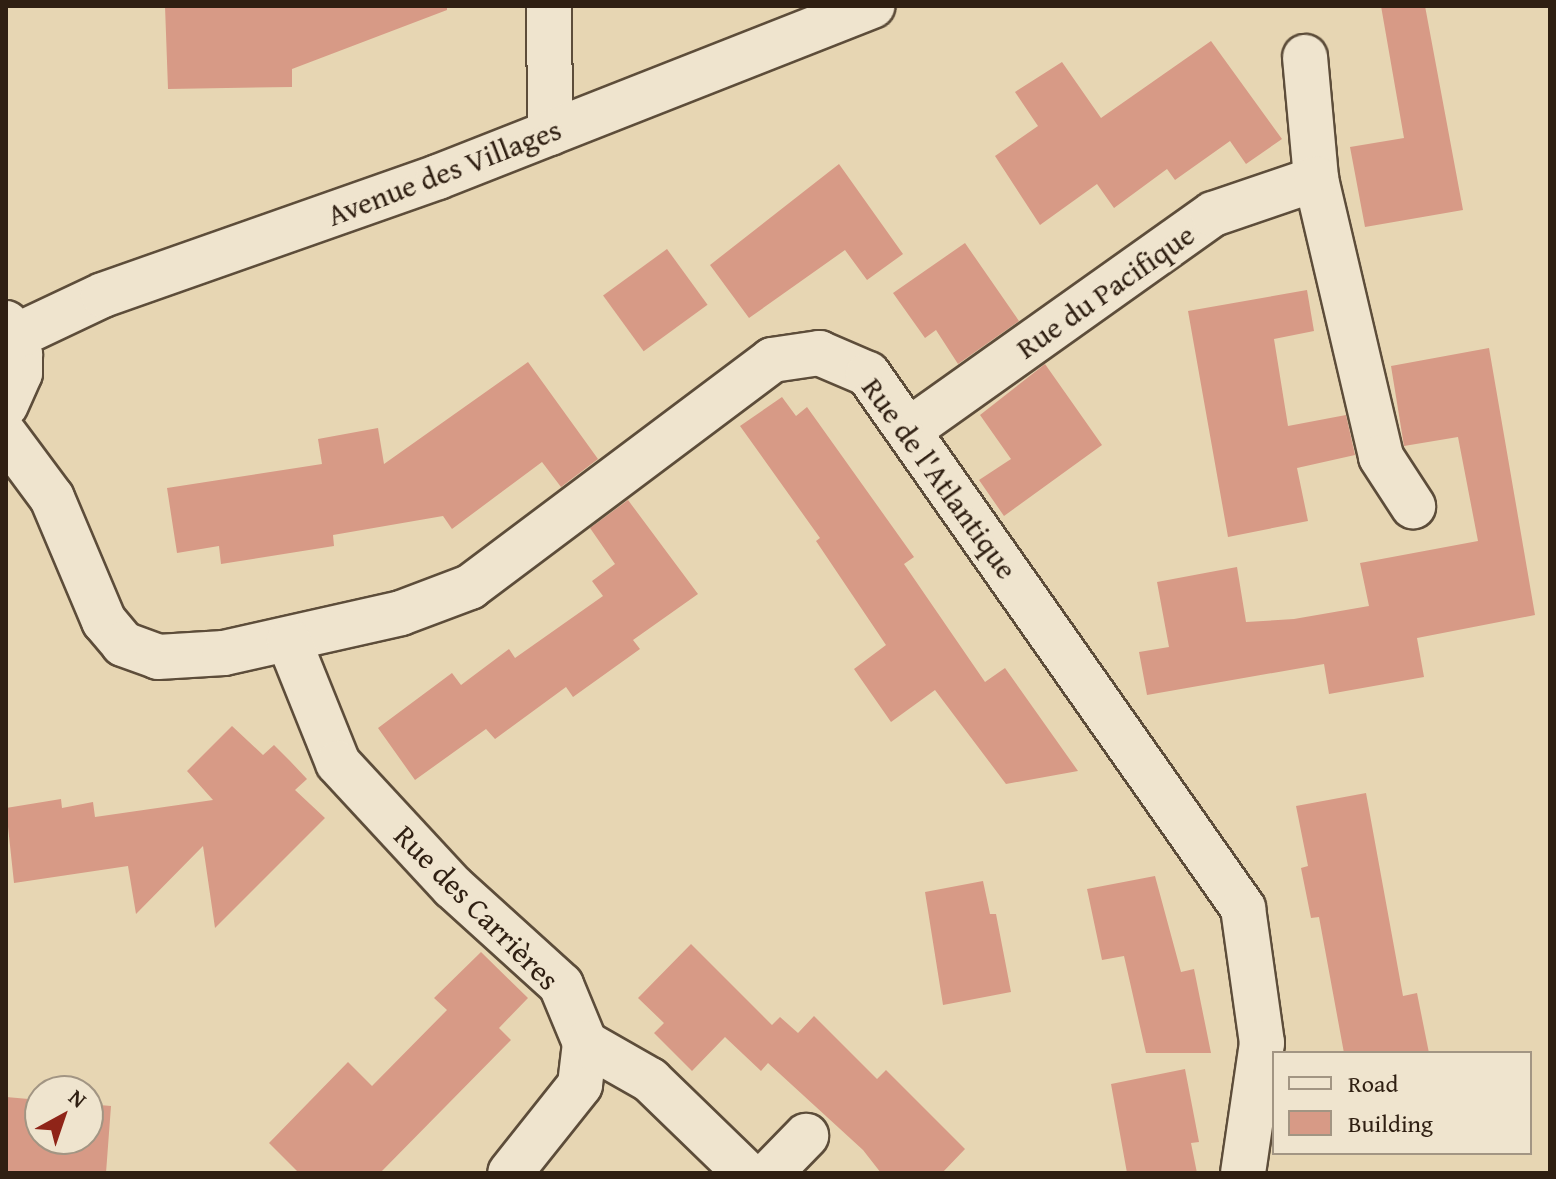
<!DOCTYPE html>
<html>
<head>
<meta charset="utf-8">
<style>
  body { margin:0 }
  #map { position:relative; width:1556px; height:1179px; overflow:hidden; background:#e7d6b3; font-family:"Gentium Book Plus",serif }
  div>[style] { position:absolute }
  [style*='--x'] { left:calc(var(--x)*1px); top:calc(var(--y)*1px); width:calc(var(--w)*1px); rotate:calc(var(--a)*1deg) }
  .building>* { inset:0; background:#d79a86; transform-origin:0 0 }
  .roads { filter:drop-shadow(2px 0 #5d4d3a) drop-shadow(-2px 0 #5d4d3a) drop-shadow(0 2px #5d4d3a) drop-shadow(0 -2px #5d4d3a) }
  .street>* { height:44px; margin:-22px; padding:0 22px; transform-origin:22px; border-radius:22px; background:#efe4ce }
  .secondary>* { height:44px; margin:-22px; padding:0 22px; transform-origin:22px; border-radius:22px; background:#efe4ce }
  span { translate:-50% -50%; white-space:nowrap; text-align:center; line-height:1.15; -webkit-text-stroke:7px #efe4ce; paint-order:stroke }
  .street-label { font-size:30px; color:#2f1f12 }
  .frame { position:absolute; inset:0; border:8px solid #2f1f12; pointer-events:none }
  .legend { position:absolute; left:1272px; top:1051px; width:260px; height:104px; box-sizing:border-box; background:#efe4ce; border:2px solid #a29583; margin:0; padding:10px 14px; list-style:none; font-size:24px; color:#2f1f12 }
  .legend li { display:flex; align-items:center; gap:16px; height:40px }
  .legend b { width:40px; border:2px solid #a29583 }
  .north { position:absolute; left:24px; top:1075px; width:80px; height:80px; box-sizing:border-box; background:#efe4ce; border:2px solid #a29583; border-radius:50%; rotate:40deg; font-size:22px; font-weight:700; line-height:32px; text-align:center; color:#2f1f12 }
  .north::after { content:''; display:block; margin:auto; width:28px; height:36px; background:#8f2418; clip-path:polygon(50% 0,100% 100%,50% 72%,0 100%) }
</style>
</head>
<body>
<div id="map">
  <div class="building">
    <div style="clip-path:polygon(165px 6px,447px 6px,447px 10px,292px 69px,292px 87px,168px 89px)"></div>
    <div style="clip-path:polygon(1381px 6px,1425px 6px,1463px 210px,1365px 227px,1350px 147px,1404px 138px)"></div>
    <div style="clip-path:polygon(1211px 41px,1282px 139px,1246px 164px,1230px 141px,1175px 180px,1167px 169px,1114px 208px,1097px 184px,1040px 225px,995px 156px,1038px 126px,1015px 92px,1062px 62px,1101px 118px)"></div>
    <div style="clip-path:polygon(839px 164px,903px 254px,867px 280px,845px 250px,749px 318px,710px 265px)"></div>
    <div style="clip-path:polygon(965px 243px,1019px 321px,958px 364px,936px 330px,925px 338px,893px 293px)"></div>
    <div style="left:667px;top:249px;width:69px;height:79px;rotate:54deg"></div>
    <div style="clip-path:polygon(1307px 290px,1314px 331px,1274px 339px,1288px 426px,1346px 415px,1355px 455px,1297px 468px,1308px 521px,1228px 537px,1188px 311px)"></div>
    <div style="clip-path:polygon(1489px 348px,1535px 615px,1417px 638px,1424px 677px,1329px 694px,1324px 664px,1147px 695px,1139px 652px,1169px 647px,1157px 582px,1237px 567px,1246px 622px,1294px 619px,1369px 606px,1360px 563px,1478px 541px,1458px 437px,1404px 446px,1391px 366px)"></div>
    <div style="clip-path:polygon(528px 362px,598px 459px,561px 487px,542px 462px,452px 529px,443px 516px,333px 535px,334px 546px,221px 564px,219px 546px,177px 553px,167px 488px,322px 464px,318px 439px,378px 428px,384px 464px)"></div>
    <div style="clip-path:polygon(1045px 364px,1102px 445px,1004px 516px,979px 480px,1011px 459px,980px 415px)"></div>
    <div style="clip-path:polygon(782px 397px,796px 416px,807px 407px,914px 557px,904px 564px,985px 682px,1005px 668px,1078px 771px,1006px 784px,935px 690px,891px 722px,854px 669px,886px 645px,816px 541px,820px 538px,740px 426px)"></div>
    <div style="clip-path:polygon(628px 500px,698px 594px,633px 640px,640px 649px,573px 697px,566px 687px,495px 739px,486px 729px,415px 780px,378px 728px,452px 673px,461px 685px,509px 649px,515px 658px,603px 596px,592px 581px,615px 564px,590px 528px)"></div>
    <div style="clip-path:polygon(232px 726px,263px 755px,274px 745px,290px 761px,307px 779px,295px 790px,325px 818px,215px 928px,203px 846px,136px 914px,128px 866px,14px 883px,6px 808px,61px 799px,62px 808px,93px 802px,95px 817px,213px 800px,187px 771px)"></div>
    <div style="clip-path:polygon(1366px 793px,1403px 996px,1417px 993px,1429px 1053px,1344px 1053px,1319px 917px,1311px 918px,1301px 868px,1308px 866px,1296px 806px)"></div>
    <div style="clip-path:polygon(1155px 876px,1181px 972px,1194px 969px,1211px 1053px,1146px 1053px,1124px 956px,1102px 960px,1087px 889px)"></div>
    <div style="clip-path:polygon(983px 881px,990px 914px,996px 914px,1011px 992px,943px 1005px,925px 892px)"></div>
    <div style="clip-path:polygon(691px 944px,772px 1025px,780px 1017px,798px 1033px,814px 1016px,877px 1079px,886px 1070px,965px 1149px,942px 1173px,881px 1173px,863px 1150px,768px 1063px,761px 1071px,725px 1037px,692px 1071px,654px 1033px,664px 1023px,638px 998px)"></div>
    <div style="clip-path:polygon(481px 952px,528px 998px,499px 1028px,511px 1040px,380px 1173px,299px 1173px,269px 1143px,348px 1062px,372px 1086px,447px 1010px,434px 998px)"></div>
    <div style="clip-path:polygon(1185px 1069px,1199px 1142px,1191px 1143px,1197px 1173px,1127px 1173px,1111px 1084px)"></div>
    <div style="clip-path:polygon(6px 1097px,40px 1100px,40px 1139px,88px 1139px,88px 1104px,111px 1106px,106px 1173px,6px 1173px)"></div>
  </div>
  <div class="roads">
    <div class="street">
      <div style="--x:549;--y:6;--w:127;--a:89.5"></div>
      <div style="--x:1305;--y:57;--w:122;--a:84.8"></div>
      <div style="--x:909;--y:430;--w:373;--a:-35.4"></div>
      <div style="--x:1213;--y:214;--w:109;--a:-18.8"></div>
      <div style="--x:1316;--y:179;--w:285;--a:76.8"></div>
      <div style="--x:1381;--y:457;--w:59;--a:56.9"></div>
      <div style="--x:6;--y:436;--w:77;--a:53.4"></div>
      <div style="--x:52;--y:498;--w:134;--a:67.1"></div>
      <div style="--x:104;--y:621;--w:30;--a:50"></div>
      <div style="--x:123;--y:644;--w:37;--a:20"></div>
      <div style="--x:158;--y:657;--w:66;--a:-3.5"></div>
      <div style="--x:224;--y:653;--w:181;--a:-12.7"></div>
      <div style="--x:401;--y:613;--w:74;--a:-20.6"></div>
      <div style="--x:470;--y:587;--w:378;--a:-36.9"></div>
      <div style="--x:772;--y:360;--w:48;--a:-8.5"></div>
      <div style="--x:819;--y:353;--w:53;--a:23.2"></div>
      <div style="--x:868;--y:374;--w:653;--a:54.92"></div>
      <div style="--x:1243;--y:908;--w:136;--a:82"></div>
      <div style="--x:1262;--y:1043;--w:131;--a:98.3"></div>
      <div style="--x:289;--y:641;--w:131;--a:68.1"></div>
      <div style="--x:338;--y:763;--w:169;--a:47.2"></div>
      <div style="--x:453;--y:887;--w:146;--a:42.2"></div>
      <div style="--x:561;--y:985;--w:63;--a:67.5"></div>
      <div style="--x:585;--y:1043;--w:42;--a:96.8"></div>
      <div style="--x:580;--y:1085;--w:112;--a:128.5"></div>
      <div style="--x:585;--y:1043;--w:75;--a:29.6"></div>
      <div style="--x:650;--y:1080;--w:134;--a:44.1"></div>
      <div style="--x:770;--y:1173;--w:52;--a:-45.8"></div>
    </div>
    <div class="secondary">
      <div style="--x:6;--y:323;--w:35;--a:66"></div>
      <div style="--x:20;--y:355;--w:18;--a:90"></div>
      <div style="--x:20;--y:373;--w:35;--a:114"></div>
      <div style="--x:14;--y:337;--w:98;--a:-25.3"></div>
      <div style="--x:103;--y:295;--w:355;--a:-19.4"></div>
      <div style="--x:438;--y:177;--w:467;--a:-21.5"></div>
    </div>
  </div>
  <div class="street-label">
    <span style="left:444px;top:172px;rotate:-21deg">Avenue des Villages</span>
    <span style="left:1105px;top:291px;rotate:-35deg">Rue du Pacifique</span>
    <span style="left:940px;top:478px;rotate:54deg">Rue de l'Atlantique</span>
    <span style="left:477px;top:907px;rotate:45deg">Rue des Carrières</span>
  </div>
  <div class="frame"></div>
  <ul class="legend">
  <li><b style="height:10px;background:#efe4ce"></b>Road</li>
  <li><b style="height:22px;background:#d79a86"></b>Building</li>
  </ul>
  <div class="north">N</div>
</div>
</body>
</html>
